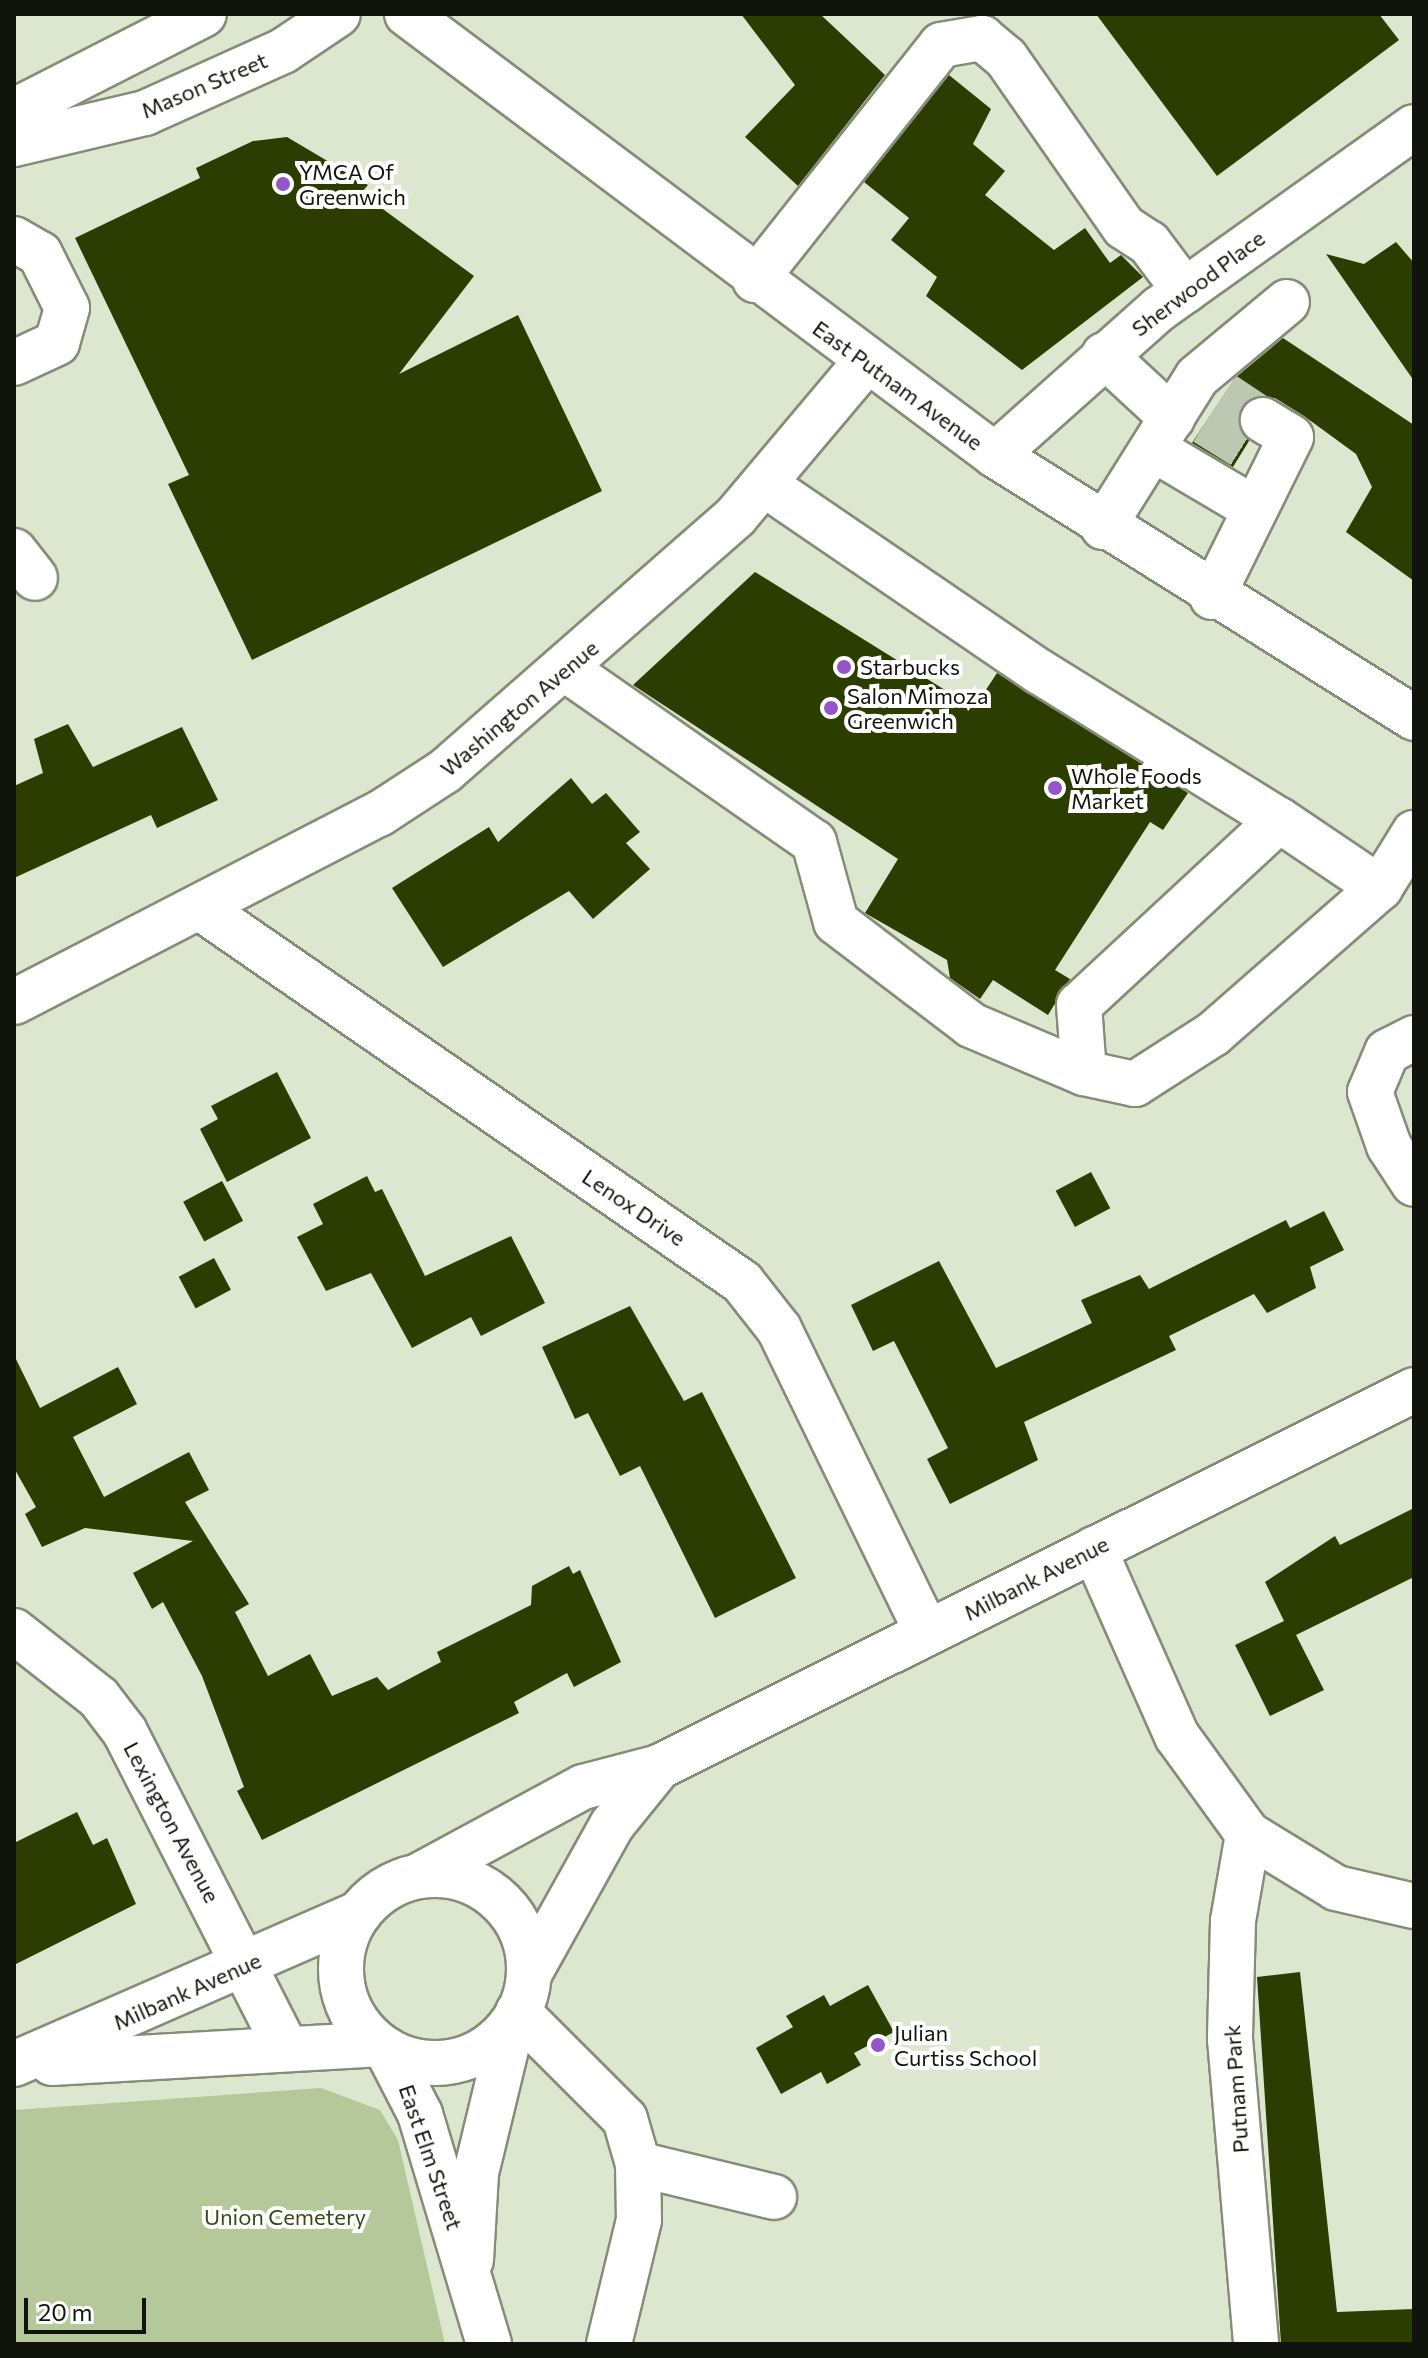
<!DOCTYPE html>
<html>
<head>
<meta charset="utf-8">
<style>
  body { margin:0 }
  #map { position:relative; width:1428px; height:2358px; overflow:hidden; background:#dde7cf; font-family:Commissioner,sans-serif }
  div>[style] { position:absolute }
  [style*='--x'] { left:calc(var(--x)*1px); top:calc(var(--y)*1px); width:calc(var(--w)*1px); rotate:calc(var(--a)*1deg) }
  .green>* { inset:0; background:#b4c899 }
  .building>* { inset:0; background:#2b3d00; transform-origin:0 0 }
  .minor-tunnel>* { height:44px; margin-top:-22px; transform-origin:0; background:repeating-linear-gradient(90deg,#bec7b2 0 44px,transparent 0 66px) }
  .roads { filter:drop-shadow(2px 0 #848d77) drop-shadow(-2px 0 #848d77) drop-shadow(0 2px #848d77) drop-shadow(0 -2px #848d77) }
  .minor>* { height:44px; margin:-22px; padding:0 22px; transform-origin:22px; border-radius:22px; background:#fff }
  .major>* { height:44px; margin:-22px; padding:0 22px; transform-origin:22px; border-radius:22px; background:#fff }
  .major>.ring { margin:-22px; padding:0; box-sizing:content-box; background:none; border:44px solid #fff; border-radius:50% }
  .dots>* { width:22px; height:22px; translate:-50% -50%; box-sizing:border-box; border:4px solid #fff; border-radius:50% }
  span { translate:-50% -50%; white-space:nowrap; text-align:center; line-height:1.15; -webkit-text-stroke:8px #fff; paint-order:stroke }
  .street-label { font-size:22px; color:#11140c }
  .poi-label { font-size:22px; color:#11140c }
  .left { translate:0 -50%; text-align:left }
  .park-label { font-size:22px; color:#374a12 }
  .frame { position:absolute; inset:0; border:16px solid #11140c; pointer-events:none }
  .scale { position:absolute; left:24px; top:2298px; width:122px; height:36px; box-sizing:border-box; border:4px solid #11140c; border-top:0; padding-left:10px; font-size:24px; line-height:28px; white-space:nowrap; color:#11140c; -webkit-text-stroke:6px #fff; paint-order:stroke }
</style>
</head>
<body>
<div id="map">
  <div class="green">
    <div style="clip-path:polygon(321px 2088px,380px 2110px,398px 2140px,445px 2344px,14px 2344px,14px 2110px)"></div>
  </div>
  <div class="building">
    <div style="clip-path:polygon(741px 14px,820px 14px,885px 75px,798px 186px,745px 137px,795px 85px)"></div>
    <div style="clip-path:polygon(1096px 14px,1379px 14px,1399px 40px,1217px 176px)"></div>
    <div style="clip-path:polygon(949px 75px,991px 109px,973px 144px,1005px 171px,985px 195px,1054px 250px,1085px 228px,1110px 263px,1121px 255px,1143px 277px,1022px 370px,926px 296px,937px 277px,891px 240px,909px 218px,864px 182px)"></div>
    <div style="clip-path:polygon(287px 137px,368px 185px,361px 193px,474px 276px,399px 374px,518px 315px,602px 491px,252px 660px,168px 484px,189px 475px,75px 238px,200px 178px,196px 168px,253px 141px)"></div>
    <div style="clip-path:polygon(1396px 242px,1414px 263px,1414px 381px,1326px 254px,1364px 264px)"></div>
    <div style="clip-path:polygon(1283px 338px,1414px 425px,1414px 581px,1346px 532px,1372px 487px,1356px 454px,1304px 416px,1275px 398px,1250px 399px,1238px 419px,1249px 441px,1233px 467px,1192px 443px,1235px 378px)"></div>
    <div style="clip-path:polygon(755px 572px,974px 708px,997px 673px,1188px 793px,1163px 830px,1150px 822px,1055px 970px,1070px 979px,1048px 1015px,993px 980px,980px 999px,950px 978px,947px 960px,865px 913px,898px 859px,633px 685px)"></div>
    <div style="clip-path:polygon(68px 724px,93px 767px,182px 727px,218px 800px,157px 828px,151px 815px,14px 878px,14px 786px,43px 773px,34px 739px)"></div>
    <div style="clip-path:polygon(571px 778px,592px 804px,606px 793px,640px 832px,626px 843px,650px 869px,593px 919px,569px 891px,443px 967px,392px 888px,489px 827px,498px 842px)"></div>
    <div style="clip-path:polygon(277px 1072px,311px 1138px,227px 1182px,200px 1129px,218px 1119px,211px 1106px)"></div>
    <div style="left:1091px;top:1172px;width:41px;height:40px;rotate:62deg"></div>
    <div style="clip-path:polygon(367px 1176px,375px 1192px,382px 1189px,425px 1276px,511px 1236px,545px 1303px,481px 1336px,471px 1317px,412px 1348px,371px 1273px,326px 1291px,297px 1237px,323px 1224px,313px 1204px)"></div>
    <div style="left:222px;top:1181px;width:45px;height:44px;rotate:62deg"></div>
    <div style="clip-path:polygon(1324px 1211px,1344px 1250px,1310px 1267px,1316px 1288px,1267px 1313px,1254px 1294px,1169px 1336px,1176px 1350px,1024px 1422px,1038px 1460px,950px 1504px,927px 1459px,948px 1448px,894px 1341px,873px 1351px,851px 1305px,939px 1261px,996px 1368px,1092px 1323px,1081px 1300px,1140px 1275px,1149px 1289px,1286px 1220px,1290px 1228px)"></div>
    <div style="left:214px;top:1258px;width:36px;height:40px;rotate:62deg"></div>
    <div style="clip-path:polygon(630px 1306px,684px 1401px,702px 1392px,796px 1578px,715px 1618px,640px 1466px,620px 1476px,588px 1413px,575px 1419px,542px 1347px)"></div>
    <div style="clip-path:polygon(14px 1355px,40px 1408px,118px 1367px,137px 1404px,73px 1437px,104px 1497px,189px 1452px,209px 1490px,185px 1502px,249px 1604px,235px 1612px,268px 1676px,310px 1654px,332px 1696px,377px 1677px,388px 1690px,441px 1662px,437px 1652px,531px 1605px,532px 1586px,569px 1566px,573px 1574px,580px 1570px,621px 1662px,574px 1687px,567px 1673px,514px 1702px,519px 1713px,262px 1840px,237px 1791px,244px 1787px,202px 1676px,163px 1602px,152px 1609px,133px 1573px,193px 1541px,85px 1528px,42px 1547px,25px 1514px,36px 1507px,14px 1468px)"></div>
    <div style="clip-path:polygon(1414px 1508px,1414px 1577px,1296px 1635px,1324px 1690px,1270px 1716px,1235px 1645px,1284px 1621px,1265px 1582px,1335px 1536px,1340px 1545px)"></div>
    <div style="clip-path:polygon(77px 1812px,93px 1845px,107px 1838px,136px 1904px,14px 1965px,14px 1843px)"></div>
    <div style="clip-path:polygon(1300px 1972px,1337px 2312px,1414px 2309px,1414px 2344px,1281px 2344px,1257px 1977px)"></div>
    <div style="clip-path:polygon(868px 1985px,894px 2032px,854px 2053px,861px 2065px,827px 2084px,821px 2072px,781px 2094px,756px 2048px,793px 2027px,786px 2016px,824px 1995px,830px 2006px)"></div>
  </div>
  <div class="minor-tunnel">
    <div style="--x:1224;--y:394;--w:47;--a:33.7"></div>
    <div style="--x:1205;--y:423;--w:47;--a:32"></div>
  </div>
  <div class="roads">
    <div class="minor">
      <div style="--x:14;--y:111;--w:213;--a:-27"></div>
      <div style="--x:14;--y:144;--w:135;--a:-13.3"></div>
      <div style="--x:145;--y:113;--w:151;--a:-24.2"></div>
      <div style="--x:283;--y:51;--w:66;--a:-33.9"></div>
      <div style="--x:14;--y:239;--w:30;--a:30"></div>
      <div style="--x:40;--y:254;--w:60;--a:63.4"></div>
      <div style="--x:67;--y:308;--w:36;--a:106"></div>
      <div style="--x:57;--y:343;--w:47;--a:155.1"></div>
      <div style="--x:755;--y:280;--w:300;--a:-51.6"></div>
      <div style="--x:941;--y:45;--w:42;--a:-9.7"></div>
      <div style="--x:982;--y:38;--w:31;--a:40"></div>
      <div style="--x:1006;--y:58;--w:206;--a:55.1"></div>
      <div style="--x:1124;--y:227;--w:30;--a:33"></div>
      <div style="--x:1149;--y:243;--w:60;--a:53.1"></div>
      <div style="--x:1104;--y:355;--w:93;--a:42.8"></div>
      <div style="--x:1155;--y:450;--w:114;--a:30.6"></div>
      <div style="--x:995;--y:455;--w:220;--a:-41.7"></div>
      <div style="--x:1159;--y:309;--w:313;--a:-35.5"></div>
      <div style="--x:764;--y:484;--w:334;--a:34.3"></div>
      <div style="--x:1040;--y:672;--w:281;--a:31.8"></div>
      <div style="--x:1103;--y:527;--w:177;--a:-57.9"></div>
      <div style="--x:1197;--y:377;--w:117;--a:-39.8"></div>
      <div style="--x:14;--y:551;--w:34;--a:52"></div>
      <div style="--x:1212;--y:597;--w:178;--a:-63.7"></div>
      <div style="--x:1291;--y:437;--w:33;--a:-149"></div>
      <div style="--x:567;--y:670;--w:301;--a:34.9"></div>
      <div style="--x:814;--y:842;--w:83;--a:74.6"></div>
      <div style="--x:836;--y:922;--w:170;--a:37.3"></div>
      <div style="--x:971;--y:1025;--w:123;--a:23"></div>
      <div style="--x:1380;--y:888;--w:122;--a:-146"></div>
      <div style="--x:1279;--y:820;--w:272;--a:137.2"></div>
      <div style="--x:1079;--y:1005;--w:68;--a:85.8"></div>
      <div style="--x:1084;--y:1073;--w:52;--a:12.2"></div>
      <div style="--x:1135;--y:1084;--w:93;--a:-32.7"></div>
      <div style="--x:1213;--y:1034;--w:222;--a:-41.2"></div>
      <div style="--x:1380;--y:888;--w:65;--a:-58.3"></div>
      <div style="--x:199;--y:907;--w:660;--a:34.63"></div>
      <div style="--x:742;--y:1282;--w:60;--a:51.8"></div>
      <div style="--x:779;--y:1329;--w:338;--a:64"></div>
      <div style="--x:14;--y:1002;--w:411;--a:-27.3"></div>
      <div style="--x:379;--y:814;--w:79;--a:-33.1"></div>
      <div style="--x:445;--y:771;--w:387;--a:-41.2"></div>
      <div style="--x:736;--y:516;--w:200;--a:-49.9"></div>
      <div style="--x:1414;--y:1038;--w:30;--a:153"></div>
      <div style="--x:1387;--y:1052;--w:43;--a:113"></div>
      <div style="--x:1370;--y:1092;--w:57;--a:70.6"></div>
      <div style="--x:1389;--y:1146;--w:45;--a:56.7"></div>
      <div style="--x:1094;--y:1549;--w:205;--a:66.1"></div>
      <div style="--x:1177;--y:1736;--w:121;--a:54.1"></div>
      <div style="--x:1248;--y:1834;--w:103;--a:31.5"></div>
      <div style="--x:1336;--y:1888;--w:80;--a:13"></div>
      <div style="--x:14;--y:1631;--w:108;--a:38.2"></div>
      <div style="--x:99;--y:1698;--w:43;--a:52.6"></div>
      <div style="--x:125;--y:1732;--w:352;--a:63"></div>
      <div style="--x:1248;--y:1834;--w:88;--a:99.8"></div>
      <div style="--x:1233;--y:1921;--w:118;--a:91.5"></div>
      <div style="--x:1230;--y:2039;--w:306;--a:85.1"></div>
      <div style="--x:518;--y:2012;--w:151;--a:45"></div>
      <div style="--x:625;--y:2119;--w:47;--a:73.9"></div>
      <div style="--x:638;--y:2164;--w:56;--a:89"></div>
      <div style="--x:639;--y:2220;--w:128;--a:103.6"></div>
      <div style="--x:387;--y:2050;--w:72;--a:62.7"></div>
      <div style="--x:420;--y:2114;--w:240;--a:73.3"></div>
      <div style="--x:638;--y:2164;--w:140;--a:13.6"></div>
      <div style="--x:471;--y:2260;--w:87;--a:-86.7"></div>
      <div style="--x:476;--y:2173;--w:153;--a:-76.4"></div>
    </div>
    <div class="major">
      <div style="--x:407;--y:14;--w:735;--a:36.87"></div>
      <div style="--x:995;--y:455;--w:495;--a:32.1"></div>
      <div class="ring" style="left:341px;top:1875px;width:144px;height:144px"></div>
      <div style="--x:420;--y:1875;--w:185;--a:-28.4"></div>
      <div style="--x:583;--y:1787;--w:79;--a:-14.7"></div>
      <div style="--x:659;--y:1767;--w:844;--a:-26.53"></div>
      <div style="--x:529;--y:1974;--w:171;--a:-60.9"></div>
      <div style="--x:612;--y:1825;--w:75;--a:-51"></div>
      <div style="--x:52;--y:2063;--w:326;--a:-3.3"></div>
      <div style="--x:14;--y:2064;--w:377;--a:-23.6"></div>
    </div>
  </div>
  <div class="dots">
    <div style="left:283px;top:184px;background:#9455cb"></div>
    <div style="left:844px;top:667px;background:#9455cb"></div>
    <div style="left:831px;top:708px;background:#9455cb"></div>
    <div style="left:1055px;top:788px;background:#9455cb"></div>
    <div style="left:878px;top:2045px;background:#9455cb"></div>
  </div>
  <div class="street-label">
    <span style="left:204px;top:85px;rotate:-23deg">Mason Street</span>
    <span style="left:1198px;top:283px;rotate:-37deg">Sherwood Place</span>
    <span style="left:898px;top:385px;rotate:36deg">East Putnam Avenue</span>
    <span style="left:519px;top:708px;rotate:-40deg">Washington Avenue</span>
    <span style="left:634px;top:1207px;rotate:34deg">Lenox Drive</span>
    <span style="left:1036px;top:1578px;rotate:-27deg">Milbank Avenue</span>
    <span style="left:172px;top:1822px;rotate:62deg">Lexington Avenue</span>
    <span style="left:187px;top:1991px;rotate:-24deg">Milbank Avenue</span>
    <span style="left:1236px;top:2089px;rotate:-94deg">Putnam Park</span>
    <span style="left:431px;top:2157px;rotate:71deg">East Elm Street</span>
  </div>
  <div class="poi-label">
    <span class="left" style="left:299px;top:184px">YMCA Of<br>Greenwich</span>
    <span class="left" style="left:860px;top:667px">Starbucks</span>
    <span class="left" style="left:847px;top:708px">Salon Mimoza<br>Greenwich</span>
    <span class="left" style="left:1071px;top:788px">Whole Foods<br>Market</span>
    <span class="left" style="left:894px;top:2045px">Julian<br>Curtiss School</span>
  </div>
  <div class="park-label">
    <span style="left:285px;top:2217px">Union Cemetery</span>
  </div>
  <div class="frame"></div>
  <div class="scale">20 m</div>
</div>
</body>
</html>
